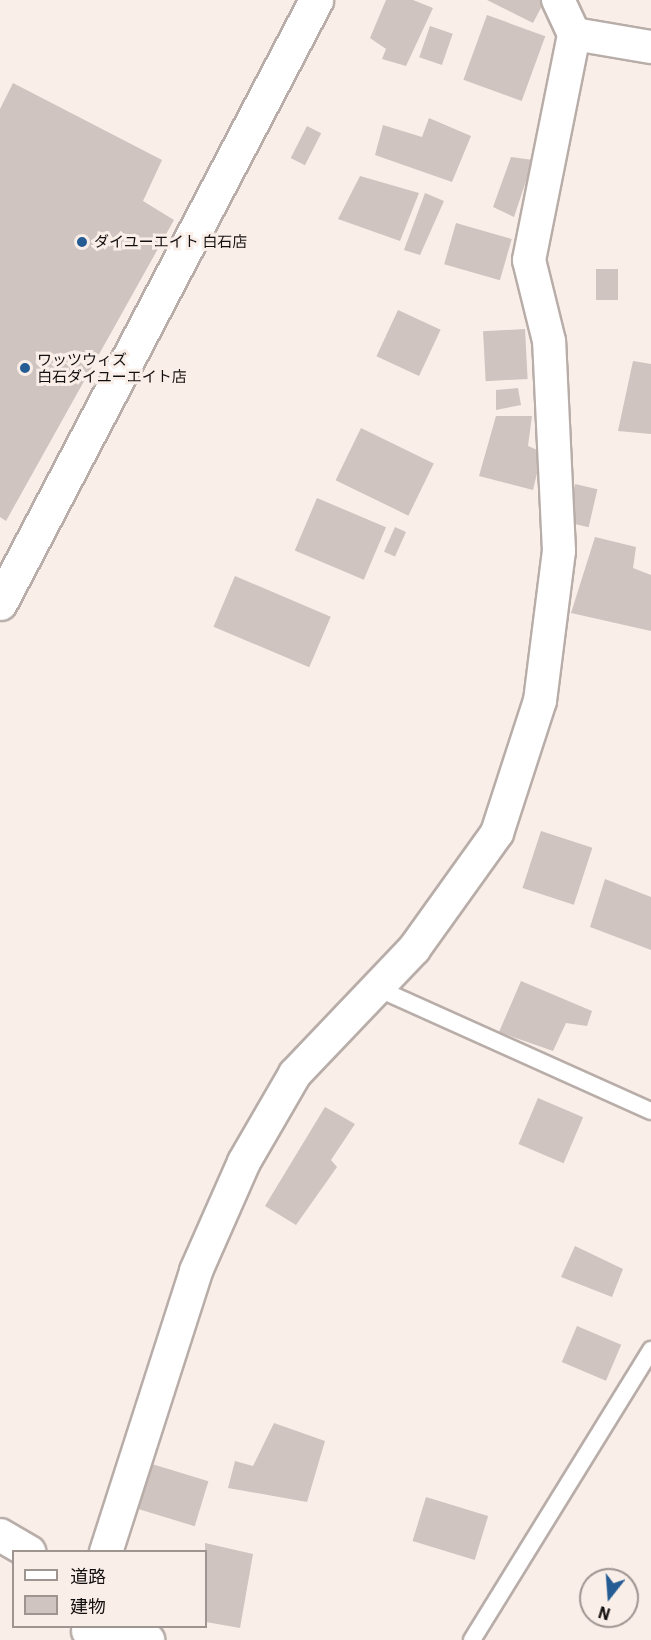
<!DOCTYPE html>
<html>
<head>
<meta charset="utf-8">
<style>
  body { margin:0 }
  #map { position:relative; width:651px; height:1640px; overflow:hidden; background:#faeee9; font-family:"IBM Plex Sans","Noto Sans JP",sans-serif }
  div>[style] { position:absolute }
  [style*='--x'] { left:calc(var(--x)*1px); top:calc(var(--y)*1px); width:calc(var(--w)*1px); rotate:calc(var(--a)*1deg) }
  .building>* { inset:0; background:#cfc4bf; transform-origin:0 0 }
  .roads { filter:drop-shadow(2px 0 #b8ada8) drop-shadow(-2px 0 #b8ada8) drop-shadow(0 2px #b8ada8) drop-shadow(0 -2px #b8ada8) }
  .lane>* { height:16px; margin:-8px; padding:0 8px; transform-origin:8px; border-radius:8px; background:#fff }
  .street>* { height:32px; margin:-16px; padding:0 16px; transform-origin:16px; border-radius:16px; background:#fff }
  .secondary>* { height:33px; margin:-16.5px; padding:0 16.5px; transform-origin:16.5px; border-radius:16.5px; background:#fff }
  .dots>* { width:16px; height:16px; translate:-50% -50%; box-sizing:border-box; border:3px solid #faeee9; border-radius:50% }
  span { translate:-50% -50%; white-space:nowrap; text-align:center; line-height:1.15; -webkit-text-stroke:6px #faeee9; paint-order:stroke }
  .poi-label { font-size:15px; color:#130f0e }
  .left { translate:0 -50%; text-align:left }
  .legend { position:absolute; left:12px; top:1550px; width:195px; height:78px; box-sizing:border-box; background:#faeee9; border:2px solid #9e9591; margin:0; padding:8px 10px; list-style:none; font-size:18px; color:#130f0e }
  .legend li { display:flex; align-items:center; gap:12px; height:30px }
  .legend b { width:30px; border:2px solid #9e9591 }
  .north { position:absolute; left:579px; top:1568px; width:60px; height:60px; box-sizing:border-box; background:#faeee9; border:2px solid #9e9591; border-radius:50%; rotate:197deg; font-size:16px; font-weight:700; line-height:24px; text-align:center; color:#130f0e }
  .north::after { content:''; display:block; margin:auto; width:21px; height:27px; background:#255c94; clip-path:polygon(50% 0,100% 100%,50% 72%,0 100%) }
</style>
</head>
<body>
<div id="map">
  <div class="building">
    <div style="clip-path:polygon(386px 0,413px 0,433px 8px,406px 66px,382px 59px,386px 49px,370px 38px)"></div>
    <div style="clip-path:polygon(487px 0,545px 0,533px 23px)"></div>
    <div style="left:487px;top:15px;width:62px;height:69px;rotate:20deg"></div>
    <div style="left:430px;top:26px;width:24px;height:33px;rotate:19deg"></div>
    <div style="clip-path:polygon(13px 83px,162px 160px,143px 201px,174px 220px,6px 521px,0 517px,0 109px)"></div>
    <div style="clip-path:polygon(429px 118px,471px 136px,452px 182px,375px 155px,383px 125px,422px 137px)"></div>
    <div style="left:307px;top:126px;width:16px;height:36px;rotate:27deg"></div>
    <div style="clip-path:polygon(511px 157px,533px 160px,514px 217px,493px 207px)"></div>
    <div style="clip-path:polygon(360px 176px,419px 193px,400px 241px,338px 219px)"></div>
    <div style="clip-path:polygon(425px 193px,444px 201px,420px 255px,404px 250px)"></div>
    <div style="left:456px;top:223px;width:58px;height:43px;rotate:16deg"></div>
    <div style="left:596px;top:269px;width:22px;height:31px"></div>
    <div style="left:398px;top:310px;width:47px;height:51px;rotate:25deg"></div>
    <div style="left:525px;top:329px;width:50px;height:42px;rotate:87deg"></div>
    <div style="clip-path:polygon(633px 361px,651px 364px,651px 434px,618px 431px)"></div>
    <div style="clip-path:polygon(518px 388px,521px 405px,496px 410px,496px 390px)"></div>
    <div style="clip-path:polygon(496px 416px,532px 416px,528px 446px,542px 452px,533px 490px,479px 476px)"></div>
    <div style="left:361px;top:428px;width:81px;height:58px;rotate:26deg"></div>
    <div style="left:575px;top:484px;width:23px;height:39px;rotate:13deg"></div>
    <div style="left:317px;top:498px;width:75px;height:57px;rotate:23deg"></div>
    <div style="left:395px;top:527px;width:12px;height:27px;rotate:24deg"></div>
    <div style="clip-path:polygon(595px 537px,636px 547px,633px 568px,651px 575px,651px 631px,571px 613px)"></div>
    <div style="left:235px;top:576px;width:104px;height:55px;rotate:23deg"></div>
    <div style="left:541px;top:831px;width:54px;height:60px;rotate:18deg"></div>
    <div style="clip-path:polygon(605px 879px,651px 897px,651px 950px,590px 927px)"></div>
    <div style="clip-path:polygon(521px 981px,592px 1011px,587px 1026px,566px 1023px,553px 1051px,499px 1032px)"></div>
    <div style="left:538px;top:1098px;width:49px;height:50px;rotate:23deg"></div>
    <div style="clip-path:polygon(325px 1107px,355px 1124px,331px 1160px,337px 1167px,296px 1225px,265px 1206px)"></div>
    <div style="clip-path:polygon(575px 1246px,623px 1269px,612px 1297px,561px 1277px)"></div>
    <div style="left:577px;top:1326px;width:48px;height:39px;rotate:23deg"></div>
    <div style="clip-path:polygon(274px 1423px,325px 1441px,307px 1502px,228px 1488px,235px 1461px,253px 1466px)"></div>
    <div style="left:152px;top:1464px;width:59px;height:47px;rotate:17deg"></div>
    <div style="left:426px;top:1497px;width:65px;height:46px;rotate:17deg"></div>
    <div style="clip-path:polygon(205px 1543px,253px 1554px,240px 1628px,206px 1622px)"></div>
  </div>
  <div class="roads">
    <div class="lane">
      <div style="--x:377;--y:988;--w:300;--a:24.2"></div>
      <div style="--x:472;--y:1640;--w:341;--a:-58.3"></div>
    </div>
    <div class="street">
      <div style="--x:574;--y:34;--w:78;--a:9.6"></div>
      <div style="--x:0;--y:1535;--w:34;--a:30"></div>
      <div style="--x:106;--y:1552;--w:295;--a:-72.2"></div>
      <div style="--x:196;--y:1271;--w:119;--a:-66.2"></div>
      <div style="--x:244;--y:1162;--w:102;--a:-59.9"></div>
      <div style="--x:295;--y:1074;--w:173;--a:-46.4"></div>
      <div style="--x:414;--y:949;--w:143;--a:-54.4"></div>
      <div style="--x:497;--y:833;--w:139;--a:-72"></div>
      <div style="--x:540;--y:701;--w:151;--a:-82.8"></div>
      <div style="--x:559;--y:551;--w:210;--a:-92.7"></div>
      <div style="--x:549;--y:341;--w:83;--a:-103.9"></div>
      <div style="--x:529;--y:260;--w:230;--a:-78.7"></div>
      <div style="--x:574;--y:34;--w:38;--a:-115"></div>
      <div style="--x:88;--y:1631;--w:61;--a:8.5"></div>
    </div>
    <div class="secondary">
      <div style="--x:0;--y:603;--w:681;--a:-62.34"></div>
    </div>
  </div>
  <div class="dots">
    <div style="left:82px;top:242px;background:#255c94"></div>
    <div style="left:25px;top:368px;background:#255c94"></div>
  </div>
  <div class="poi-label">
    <span class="left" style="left:94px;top:242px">ダイユーエイト 白石店</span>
    <span class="left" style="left:37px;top:368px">ワッツウィズ<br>白石ダイユーエイト店</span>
  </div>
  <ul class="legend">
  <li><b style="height:8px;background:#fff"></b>道路</li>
  <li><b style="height:16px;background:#cfc4bf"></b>建物</li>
  </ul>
  <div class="north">N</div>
</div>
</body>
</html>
